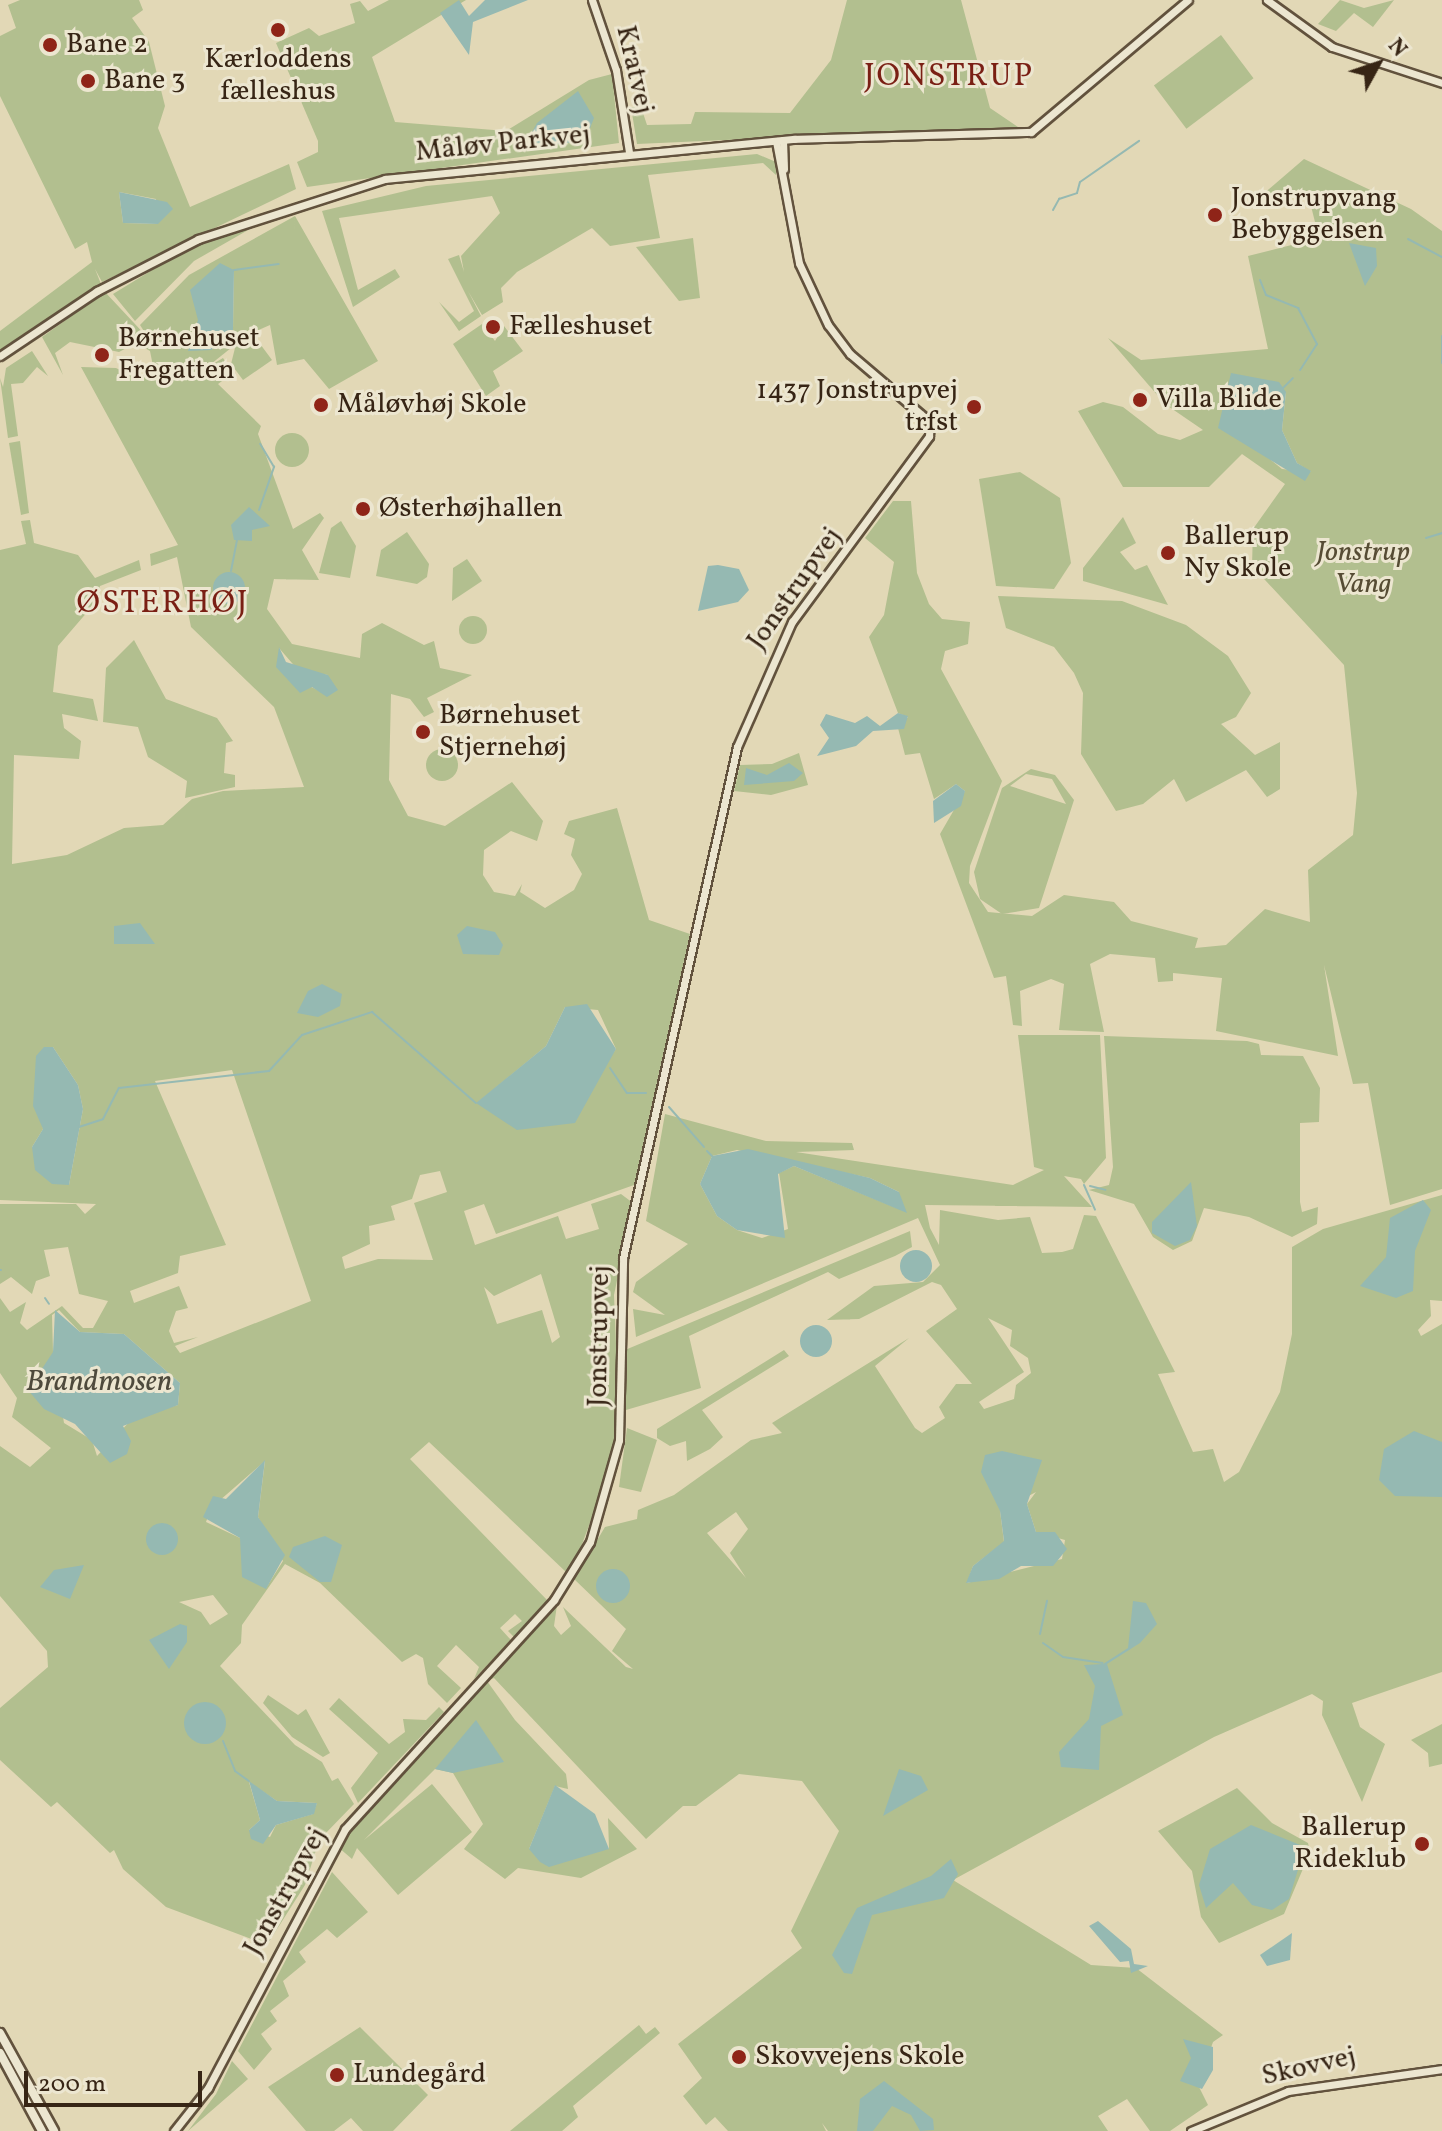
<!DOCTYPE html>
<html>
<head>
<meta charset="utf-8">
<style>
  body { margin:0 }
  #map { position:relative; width:1442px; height:2131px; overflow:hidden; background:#e2d8b6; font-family:Vollkorn,serif }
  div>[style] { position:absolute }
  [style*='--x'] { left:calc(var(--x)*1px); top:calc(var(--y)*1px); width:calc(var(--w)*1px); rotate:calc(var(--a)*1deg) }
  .green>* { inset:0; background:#b2bf8f; transform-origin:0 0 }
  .round { border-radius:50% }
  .water>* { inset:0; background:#95b9b2 }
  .stream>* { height:2px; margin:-1px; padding:0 1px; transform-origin:1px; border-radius:1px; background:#95b9b2 }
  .roads { filter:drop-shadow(2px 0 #62523d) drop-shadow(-2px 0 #62523d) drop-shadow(0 2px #62523d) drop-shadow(0 -2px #62523d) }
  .tertiary>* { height:7px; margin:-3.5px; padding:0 3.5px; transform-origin:3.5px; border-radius:3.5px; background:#ece6d0 }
  .secondary>* { height:8px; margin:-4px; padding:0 4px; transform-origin:4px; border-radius:4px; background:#ece6d0 }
  .dots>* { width:22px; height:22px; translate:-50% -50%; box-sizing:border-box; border:4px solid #ece6d0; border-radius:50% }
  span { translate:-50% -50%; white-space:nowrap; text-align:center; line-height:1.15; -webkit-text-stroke:6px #ece6d0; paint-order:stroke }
  .poi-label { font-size:28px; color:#372515 }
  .left { translate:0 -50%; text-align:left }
  .right { translate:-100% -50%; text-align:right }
  .street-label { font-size:28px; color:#372515 }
  .park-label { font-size:28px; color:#564c34; font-style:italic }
  .water-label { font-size:30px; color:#4e4a3c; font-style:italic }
  .quarter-label { font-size:32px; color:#7a1f14; letter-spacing:2px }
  .north { position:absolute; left:1338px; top:24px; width:80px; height:80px; -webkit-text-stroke:6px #ece6d0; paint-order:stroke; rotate:50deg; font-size:22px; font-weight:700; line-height:32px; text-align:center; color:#372515 }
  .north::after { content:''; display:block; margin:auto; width:28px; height:36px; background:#372515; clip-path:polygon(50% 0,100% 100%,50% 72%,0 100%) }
  .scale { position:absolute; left:24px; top:2071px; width:178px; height:36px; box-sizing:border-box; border:4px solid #372515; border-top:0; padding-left:10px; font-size:24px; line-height:28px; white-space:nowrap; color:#372515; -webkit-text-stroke:6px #ece6d0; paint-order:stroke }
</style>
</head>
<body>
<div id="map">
  <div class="green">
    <div style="clip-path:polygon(evenodd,20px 0,139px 0,143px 10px,132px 18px,149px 42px,165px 106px,158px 128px,190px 207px,289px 164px,296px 189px,102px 282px,95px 269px,101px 284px,0 352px,0 331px,92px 262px,87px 242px,75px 249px,0 96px,0 36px,16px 28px,8px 5px,20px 0,119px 192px,156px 199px,158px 224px,123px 223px,119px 192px)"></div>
    <div style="clip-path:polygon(389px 0,466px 0,372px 57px,395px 122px,506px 131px,589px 80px,612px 74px,619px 143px,307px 187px,297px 162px,318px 152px,318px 141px,276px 43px,309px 28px,319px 36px,355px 23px,350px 4px,360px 1px,368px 11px)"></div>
    <div style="clip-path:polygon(847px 0,961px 0,990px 108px,1018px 127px,637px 144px,631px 107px,641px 107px,647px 125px,691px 124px,695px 112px,790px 113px,831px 60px)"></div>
    <div style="clip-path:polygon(1340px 0,1364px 8px,1394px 0,1373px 27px,1354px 13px,1336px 31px,1318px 24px)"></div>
    <div style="left:1221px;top:35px;width:54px;height:84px;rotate:53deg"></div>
    <div style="clip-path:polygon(757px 154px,776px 162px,776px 175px,763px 163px,648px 175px,660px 238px,610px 246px,592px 228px,517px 272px,501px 288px,503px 302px,482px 315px,468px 291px,481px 316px,459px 331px,439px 302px,459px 322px,474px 311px,448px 259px,459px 255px,464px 272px,461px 256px,500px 213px,492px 196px,339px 218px,358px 290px,395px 269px,400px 277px,353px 307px,322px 211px,426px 186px)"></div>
    <div style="clip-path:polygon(evenodd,1304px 159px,1411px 209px,1442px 231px,1442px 1189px,1390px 1205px,1368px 1083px,1353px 1084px,1324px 965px,1338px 1056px,1216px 1031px,1222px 978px,1173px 973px,1173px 981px,1158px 982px,1155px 958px,1110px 954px,1090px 964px,1104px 1032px,1059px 1030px,1064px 984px,1051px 979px,1020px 991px,1022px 1026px,1013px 1025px,1006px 976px,994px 978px,940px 834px,965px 791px,956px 784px,934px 799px,920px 753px,905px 755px,898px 728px,908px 717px,898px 713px,869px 637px,884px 615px,894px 562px,865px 538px,893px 501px,911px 501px,917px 573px,929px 604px,942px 619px,970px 622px,968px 644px,945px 651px,941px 669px,1002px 781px,970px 866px,969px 883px,988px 912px,1032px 916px,1064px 895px,1114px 902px,1131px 921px,1198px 938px,1195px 948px,1226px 945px,1265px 909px,1310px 922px,1308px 870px,1353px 835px,1357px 793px,1344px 665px,1252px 566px,1253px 529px,1285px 484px,1242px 454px,1209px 487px,1123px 487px,1078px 411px,1103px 402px,1123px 407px,1158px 434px,1180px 440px,1203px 430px,1165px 404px,1108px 338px,1141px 360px,1268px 349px,1248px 256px,1319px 238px,1310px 202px,1291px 193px,1262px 195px,1304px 159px,1286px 392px,1282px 430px,1297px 463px,1311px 472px,1282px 469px,1249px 442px,1286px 392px)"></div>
    <div style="clip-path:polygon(278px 213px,194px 261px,135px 321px,113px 294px,180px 253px)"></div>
    <div style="clip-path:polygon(evenodd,295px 216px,378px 361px,329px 389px,304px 359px,277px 365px,270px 325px,252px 333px,272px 360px,243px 380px,231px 364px,236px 344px,206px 368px,223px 358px,233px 373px,218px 384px,261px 426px,258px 434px,293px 529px,320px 513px,324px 518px,302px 550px,319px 580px,274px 579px,267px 609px,292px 644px,360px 658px,362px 634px,382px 623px,424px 645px,434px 641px,440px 668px,472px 675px,427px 698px,434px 712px,424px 717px,410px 699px,391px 694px,389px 780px,408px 816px,445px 826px,512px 782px,543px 821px,537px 841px,511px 831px,484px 850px,483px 875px,494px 892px,515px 896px,522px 884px,520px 892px,545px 908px,574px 890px,582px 874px,571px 855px,575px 839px,564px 834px,569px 821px,617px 808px,649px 920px,690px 934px,634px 1185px,496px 1234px,484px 1204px,464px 1211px,475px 1245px,558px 1216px,566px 1239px,599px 1229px,591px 1204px,621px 1194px,633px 1203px,614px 1295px,619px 1417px,613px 1461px,581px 1547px,566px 1572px,429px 1442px,410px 1459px,548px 1601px,514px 1637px,508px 1631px,522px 1621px,515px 1614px,500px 1628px,511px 1640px,474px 1679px,479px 1667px,456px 1645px,437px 1666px,461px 1688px,447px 1703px,428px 1684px,423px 1658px,416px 1654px,402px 1662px,320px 1583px,285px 1564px,242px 1625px,241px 1643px,220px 1666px,295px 1745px,322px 1762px,332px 1781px,338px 1778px,354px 1804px,323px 1836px,308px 1840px,316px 1850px,305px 1885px,267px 1945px,166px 1907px,123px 1869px,114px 1850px,110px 1853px,57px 1802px,51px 1807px,0 1760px,0 1708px,48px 1667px,47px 1651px,0 1596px,0 1446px,30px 1467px,51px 1448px,12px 1417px,17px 1398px,0 1373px,0 1298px,10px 1312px,26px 1302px,20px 1323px,27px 1330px,62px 1306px,83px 1328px,93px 1328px,108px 1301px,79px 1294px,68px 1247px,44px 1250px,50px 1276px,36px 1281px,32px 1294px,11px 1277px,0 1284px,0 1204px,76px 1204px,85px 1214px,96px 1204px,0 1200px,0 550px,26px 544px,21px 521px,30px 520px,34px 543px,78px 555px,95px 578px,139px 560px,141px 570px,100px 586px,95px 603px,58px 646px,53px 692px,93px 699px,98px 721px,62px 714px,64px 728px,81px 741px,79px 759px,14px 755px,12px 864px,67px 855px,124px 828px,163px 825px,192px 799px,223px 791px,304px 787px,274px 707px,191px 627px,177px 557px,151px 566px,150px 554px,178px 545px,81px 367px,116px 368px,138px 379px,153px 366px,150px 351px,136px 343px,119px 352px,70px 342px,55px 353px,63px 375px,42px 337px,105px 292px,149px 339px,140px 325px,189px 275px,295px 216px,234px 270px,233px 329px,189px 351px,188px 337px,234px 270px,295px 216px,279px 648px,298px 670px,328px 675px,326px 694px,282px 673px,279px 648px,295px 216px,565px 1007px,598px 1010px,616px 1049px,582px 1097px,477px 1103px,546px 1046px,565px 1007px,295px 216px,53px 1047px,78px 1085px,83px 1109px,69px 1185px,32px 1147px,43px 1129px,36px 1057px,53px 1047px,295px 216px,232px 1070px,311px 1301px,180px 1353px,175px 1346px,198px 1337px,174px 1343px,169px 1331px,176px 1311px,188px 1308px,179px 1286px,134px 1303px,130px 1291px,178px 1273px,180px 1256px,226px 1245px,155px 1081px,232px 1070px,295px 216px,440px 1171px,447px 1192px,414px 1203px,433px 1260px,378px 1259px,345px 1269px,342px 1257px,370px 1244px,369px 1226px,395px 1220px,391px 1206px,412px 1199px,420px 1175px,440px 1171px,295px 216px,541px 1274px,560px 1337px,552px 1343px,542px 1310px,497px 1324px,484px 1287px,494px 1296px,541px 1274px,295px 216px,59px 1310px,80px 1332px,124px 1334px,180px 1383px,178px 1405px,134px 1417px,97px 1456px,92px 1440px,64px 1423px,53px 1352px,52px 1315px,59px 1310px,295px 216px,265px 1461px,258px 1517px,283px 1561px,266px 1588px,240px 1538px,206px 1522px,211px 1508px,265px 1461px,295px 216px,213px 1595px,228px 1614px,210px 1625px,201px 1612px,179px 1602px,213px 1595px,295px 216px,249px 1782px,277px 1801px,317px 1803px,313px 1814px,276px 1825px,270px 1837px,249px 1830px,260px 1820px,249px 1782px)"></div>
    <div style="clip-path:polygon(693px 238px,700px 298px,679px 301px,636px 247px)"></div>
    <div style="clip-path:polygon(482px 324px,495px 341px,504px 326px,523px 351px,493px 371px,500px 386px,486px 396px,453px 344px)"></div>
    <div style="clip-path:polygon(32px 351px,48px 376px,37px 367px,23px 383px,11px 384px,18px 436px,8px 438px,0 378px,3px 387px,6px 368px)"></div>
    <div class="round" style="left:275px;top:433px;width:34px;height:34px"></div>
    <div style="clip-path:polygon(20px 441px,29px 513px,21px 515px,9px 443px)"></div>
    <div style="clip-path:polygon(1020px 472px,1060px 498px,1071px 563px,1054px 589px,996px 586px,979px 479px)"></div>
    <div style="clip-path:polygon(1123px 517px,1136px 543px,1120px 552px,1135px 570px,1147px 565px,1168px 605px,1083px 581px,1083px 568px)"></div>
    <div style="clip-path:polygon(341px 521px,356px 546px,350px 578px,319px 573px,331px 528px)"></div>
    <div style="clip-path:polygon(407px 532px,429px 564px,427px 577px,417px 584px,376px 576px,381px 550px)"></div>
    <div style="clip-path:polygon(467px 559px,482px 581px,452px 601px,453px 568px)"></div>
    <div style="clip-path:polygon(998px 596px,1122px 601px,1186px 625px,1228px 656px,1251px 693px,1236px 717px,1221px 724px,1255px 755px,1280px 742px,1280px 789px,1267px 797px,1246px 770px,1186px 802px,1174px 779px,1143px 804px,1116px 811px,1081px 754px,1083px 693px,1074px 673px,1054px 647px,1006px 628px)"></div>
    <div class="round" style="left:459px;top:616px;width:28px;height:28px"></div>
    <div style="clip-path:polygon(134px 640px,166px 699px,217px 718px,233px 741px,226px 743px,224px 773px,235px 775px,235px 787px,185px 798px,187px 781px,148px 757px,138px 727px,103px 722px,106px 668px)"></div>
    <div class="round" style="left:426px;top:749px;width:32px;height:32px"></div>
    <div style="clip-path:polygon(799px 753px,808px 785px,771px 795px,734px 791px,740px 765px,772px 764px)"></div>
    <div style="clip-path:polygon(evenodd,1031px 769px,1055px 775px,1074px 800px,1039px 908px,1002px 914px,980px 899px,974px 872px,1002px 788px,1031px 769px,1026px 774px,1052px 779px,1066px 804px,1010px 786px,1026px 774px)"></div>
    <div style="clip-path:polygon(evenodd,1018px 1035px,1100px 1035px,1106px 1158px,1084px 1184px,1081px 1179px,1064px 1176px,1092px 1207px,925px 1205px,930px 1228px,939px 1245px,940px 1210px,998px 1220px,1030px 1217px,1042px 1253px,1062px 1252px,1073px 1249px,1084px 1215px,1096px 1216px,1175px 1372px,1158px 1374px,1193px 1452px,1213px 1449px,1224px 1482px,1239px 1472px,1280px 1392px,1292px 1334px,1292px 1247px,1323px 1229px,1442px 1195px,1442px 1301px,1430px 1300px,1431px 1316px,1418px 1330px,1421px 1336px,1442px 1324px,1442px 1672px,1352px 1703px,1360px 1727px,1385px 1744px,1362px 1802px,1322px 1715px,1323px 1701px,1312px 1694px,1214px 1737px,953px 1880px,1091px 1965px,1136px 1968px,1223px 2035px,1213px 2042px,1198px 2085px,1208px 2105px,1170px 2131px,1150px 2131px,1127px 2099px,1098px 2116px,1108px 2131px,828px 2131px,822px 2123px,826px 2131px,728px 2131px,715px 2117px,706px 2125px,683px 2096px,702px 2078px,678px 2044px,802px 1948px,791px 1931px,839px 1831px,802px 1781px,739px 1774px,696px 1806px,683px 1806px,646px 1839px,494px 1678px,487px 1681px,515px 1720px,566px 1774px,568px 1789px,555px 1786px,529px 1849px,609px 1849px,608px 1818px,637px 1849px,581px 1878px,518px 1868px,505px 1879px,464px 1849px,483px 1824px,453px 1773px,435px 1769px,364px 1840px,432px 1784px,472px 1832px,398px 1895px,357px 1848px,352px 1859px,338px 1847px,367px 1807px,557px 1605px,554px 1626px,561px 1635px,571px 1626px,563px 1607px,626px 1667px,633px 1669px,612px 1651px,626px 1629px,574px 1579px,605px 1527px,637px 1519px,638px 1510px,674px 1495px,751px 1440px,782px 1433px,772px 1423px,909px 1338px,875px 1366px,915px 1428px,922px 1433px,945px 1418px,939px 1407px,956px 1384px,972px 1384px,926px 1331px,957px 1309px,941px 1285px,932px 1282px,859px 1319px,827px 1320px,874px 1286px,923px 1282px,940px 1265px,918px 1218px,636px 1337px,633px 1309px,665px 1315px,633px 1292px,636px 1282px,688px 1244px,646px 1221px,665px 1114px,766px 1141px,852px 1143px,854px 1150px,796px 1152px,1013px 1185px,1044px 1170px,1034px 1167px,1018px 1035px,737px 1150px,870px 1178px,899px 1192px,899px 1209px,794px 1166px,779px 1173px,788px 1229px,762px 1238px,737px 1230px,717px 1216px,700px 1184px,712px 1156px,737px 1150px,1018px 1035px,988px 1318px,1012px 1330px,1010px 1346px,1028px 1358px,1031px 1373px,1016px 1385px,1014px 1399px,984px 1409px,979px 1402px,1024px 1372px,988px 1318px,1018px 1035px,1036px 1492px,1027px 1504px,1036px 1532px,1065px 1540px,1062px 1559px,967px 1583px,973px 1566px,1004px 1542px,1000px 1511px,1036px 1492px,1018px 1035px,736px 1512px,748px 1529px,730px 1553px,746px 1578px,707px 1533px,736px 1512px)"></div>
    <div style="clip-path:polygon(1104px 1036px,1247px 1041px,1259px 1044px,1261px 1055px,1303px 1056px,1320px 1088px,1319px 1122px,1300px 1123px,1300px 1202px,1302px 1212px,1318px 1207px,1317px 1224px,1292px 1237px,1249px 1217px,1204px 1208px,1192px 1241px,1173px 1250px,1153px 1237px,1134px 1204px,1089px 1190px,1109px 1185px,1113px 1167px)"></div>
    <div style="clip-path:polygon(910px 1231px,912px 1247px,895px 1256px,839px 1279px,828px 1272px,689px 1336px,701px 1388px,626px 1410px,625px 1350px)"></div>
    <div style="clip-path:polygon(784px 1350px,789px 1356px,702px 1410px,723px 1437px,710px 1449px,687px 1461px,686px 1441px,670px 1446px,657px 1438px,657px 1429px)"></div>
    <div style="clip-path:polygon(627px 1428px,657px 1440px,641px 1492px,619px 1487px)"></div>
    <div style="clip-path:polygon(268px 1695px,298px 1715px,306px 1709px,330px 1753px,323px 1757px,292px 1737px,263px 1703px)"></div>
    <div style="clip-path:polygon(339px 1698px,389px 1744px,405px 1732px,403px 1719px,426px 1720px,439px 1707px,444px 1712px,358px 1803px,351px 1788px,378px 1753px,329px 1709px)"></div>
    <div style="clip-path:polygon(1442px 1724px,1442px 1764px,1429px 1767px,1428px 1753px,1411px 1740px)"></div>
    <div style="clip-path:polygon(1237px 1788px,1272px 1823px,1308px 1843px,1310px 1852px,1284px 1914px,1219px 1943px,1201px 1917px,1192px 1871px,1158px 1831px)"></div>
    <div style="clip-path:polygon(332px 1872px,368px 1912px,337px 1938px,327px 1929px,299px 1952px,306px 1962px,283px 1981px,289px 1996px,270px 2011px,277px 2021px,261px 2034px,272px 2049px,254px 2070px,238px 2051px)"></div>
    <div style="clip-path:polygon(639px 2025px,646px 2034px,655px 2027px,660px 2033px,573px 2106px,578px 2117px,562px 2131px,510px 2131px)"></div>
    <div style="clip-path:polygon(360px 2027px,428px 2095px,393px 2131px,363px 2131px,351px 2118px,334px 2131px,306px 2131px,268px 2087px)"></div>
    <div style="clip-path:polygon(232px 2061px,248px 2079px,188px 2131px,216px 2094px)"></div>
  </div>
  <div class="water">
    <div style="clip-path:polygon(459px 0,469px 16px,485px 0,528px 0,473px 22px,469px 55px,440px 13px)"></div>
    <div style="clip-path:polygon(578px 91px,594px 118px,585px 141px,540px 146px,530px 136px,537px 123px)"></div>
    <div style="clip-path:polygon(119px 192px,167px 202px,173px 209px,158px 224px,123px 223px)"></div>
    <div style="clip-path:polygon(1349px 243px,1376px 248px,1377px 266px,1365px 286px)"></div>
    <div style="clip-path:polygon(220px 263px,234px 270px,233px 330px,211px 350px,188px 351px,198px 320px,190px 290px)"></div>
    <div style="clip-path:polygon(1231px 373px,1279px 382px,1286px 392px,1282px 430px,1297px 463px,1311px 471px,1305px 481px,1218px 428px)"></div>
    <div style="clip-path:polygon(249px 507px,270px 526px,252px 530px,252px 541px,234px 540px,231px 525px)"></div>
    <div style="clip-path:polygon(718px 565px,739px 569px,749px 590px,738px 602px,698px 611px,708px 566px)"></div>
    <div class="round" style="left:213px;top:572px;width:32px;height:32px"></div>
    <div style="clip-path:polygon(279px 647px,286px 662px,328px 675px,338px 690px,327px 697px,312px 687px,300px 693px,276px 667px)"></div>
    <div style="clip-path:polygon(898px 713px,908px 716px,904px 729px,873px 731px,856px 746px,817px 756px,829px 738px,820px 725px,826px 714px,855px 723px,867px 716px,880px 726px)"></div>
    <div style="clip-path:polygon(789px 763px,803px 773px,794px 781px,744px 785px,746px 768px,767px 775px)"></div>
    <div style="clip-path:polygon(956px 784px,965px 791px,961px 806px,934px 823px,933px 801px)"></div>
    <div style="clip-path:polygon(140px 923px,155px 944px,114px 944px,114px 926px)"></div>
    <div style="clip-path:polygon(467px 926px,495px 932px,503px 945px,499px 955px,463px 954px,457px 935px)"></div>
    <div style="clip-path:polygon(322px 984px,342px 994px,340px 1006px,318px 1017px,297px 1013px,308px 991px)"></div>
    <div style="clip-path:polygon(587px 1004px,616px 1049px,575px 1123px,517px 1130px,476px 1103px,546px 1046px,565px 1007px)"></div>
    <div style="clip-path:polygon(44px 1047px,53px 1047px,78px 1085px,83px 1109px,69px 1185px,52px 1184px,35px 1170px,32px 1147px,43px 1129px,33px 1106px,36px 1056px)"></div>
    <div style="clip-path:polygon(748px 1149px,870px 1178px,899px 1192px,907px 1213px,794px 1166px,778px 1174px,785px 1238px,737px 1230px,717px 1216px,700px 1184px,712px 1156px)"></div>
    <div style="clip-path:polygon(1191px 1182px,1197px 1226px,1190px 1240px,1175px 1246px,1152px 1233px,1152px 1222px)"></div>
    <div style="clip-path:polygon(1423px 1200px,1431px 1210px,1415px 1251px,1413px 1291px,1396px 1298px,1360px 1286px,1386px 1257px,1390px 1218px)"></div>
    <div class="round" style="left:900px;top:1250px;width:32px;height:32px"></div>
    <div style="clip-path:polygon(55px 1310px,80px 1332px,124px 1334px,180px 1383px,178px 1405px,123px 1426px,131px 1441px,127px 1454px,110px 1463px,75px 1424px,44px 1409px,28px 1390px,53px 1352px)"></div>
    <div class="round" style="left:800px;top:1325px;width:32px;height:32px"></div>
    <div style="clip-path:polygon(1414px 1431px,1442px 1442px,1442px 1497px,1395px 1496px,1379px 1480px,1384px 1449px)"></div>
    <div style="clip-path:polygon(1002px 1451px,1042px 1460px,1027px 1504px,1036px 1532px,1055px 1532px,1067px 1549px,1053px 1566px,1021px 1566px,999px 1579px,966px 1583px,973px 1566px,1004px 1541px,1000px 1511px,981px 1472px,985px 1455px)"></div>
    <div style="clip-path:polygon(265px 1460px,258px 1517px,285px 1555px,266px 1589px,242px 1577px,240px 1538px,203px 1517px,213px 1496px,226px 1499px)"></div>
    <div class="round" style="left:146px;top:1523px;width:32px;height:32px"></div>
    <div style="clip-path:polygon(325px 1536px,342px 1545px,331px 1582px,320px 1582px,289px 1557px,293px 1547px)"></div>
    <div style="clip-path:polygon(84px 1565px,70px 1599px,40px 1587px,54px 1570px)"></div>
    <div class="round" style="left:596px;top:1569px;width:34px;height:34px"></div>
    <div style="clip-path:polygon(1133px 1601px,1146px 1603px,1157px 1624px,1140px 1643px,1107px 1664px,1123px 1715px,1101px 1726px,1099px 1770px,1061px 1767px,1059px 1752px,1089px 1719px,1095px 1686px,1084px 1665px,1103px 1664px,1128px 1648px)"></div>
    <div style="clip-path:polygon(180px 1624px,187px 1626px,187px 1642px,169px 1669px,149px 1640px)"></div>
    <div class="round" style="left:184px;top:1702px;width:42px;height:42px"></div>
    <div style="clip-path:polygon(476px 1720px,504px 1762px,453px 1773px,435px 1769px)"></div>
    <div style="clip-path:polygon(899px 1769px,921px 1776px,928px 1790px,883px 1816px)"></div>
    <div style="clip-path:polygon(249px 1781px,277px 1801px,317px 1803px,314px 1814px,276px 1825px,263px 1844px,251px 1839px,249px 1830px,260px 1820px)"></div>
    <div style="clip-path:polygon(555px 1785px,595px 1814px,609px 1849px,549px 1867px,540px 1862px,529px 1849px)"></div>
    <div style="clip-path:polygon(1251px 1825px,1305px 1847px,1289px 1899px,1272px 1910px,1252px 1905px,1233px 1883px,1206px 1908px,1199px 1885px,1210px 1849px)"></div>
    <div style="clip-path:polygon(951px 1859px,958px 1874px,944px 1898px,872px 1915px,852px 1974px,844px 1973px,832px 1955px,857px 1908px,931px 1876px)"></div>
    <div style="clip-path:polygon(1098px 1921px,1131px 1949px,1134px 1964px,1148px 1966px,1131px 1973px,1129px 1961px,1120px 1962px,1089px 1926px)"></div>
    <div style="clip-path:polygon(1292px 1933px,1290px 1960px,1267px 1966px,1260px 1955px)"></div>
    <div style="clip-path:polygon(1183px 2039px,1213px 2047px,1213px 2070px,1202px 2089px,1180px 2081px,1191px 2058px)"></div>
    <div style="clip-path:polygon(884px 2081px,933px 2119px,934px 2130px,920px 2131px,911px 2115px,892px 2106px,873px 2131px,857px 2131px,860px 2099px)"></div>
  </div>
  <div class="stream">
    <div style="--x:1053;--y:210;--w:13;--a:-61"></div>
    <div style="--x:1059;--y:199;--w:19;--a:-18"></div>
    <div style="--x:1077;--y:193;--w:11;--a:-75"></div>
    <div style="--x:1080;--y:182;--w:72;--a:-34.8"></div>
    <div style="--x:1408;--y:239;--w:38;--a:28"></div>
    <div style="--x:234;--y:270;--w:45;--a:-7.6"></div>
    <div style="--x:1260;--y:280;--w:16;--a:68"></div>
    <div style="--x:1266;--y:295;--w:35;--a:22"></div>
    <div style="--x:1298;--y:308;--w:41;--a:62.2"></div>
    <div style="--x:1317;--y:344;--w:31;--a:123"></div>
    <div style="--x:1442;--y:336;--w:27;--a:90"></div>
    <div style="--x:1283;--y:388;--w:14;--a:-45"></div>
    <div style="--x:259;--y:510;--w:46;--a:-70.8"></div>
    <div style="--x:274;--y:467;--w:27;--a:-121"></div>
    <div style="--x:1426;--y:538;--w:17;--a:-17"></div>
    <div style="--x:231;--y:571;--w:31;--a:-79"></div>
    <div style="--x:610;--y:1068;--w:30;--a:56"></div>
    <div style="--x:627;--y:1093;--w:19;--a:0"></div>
    <div style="--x:669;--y:1107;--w:53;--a:48.8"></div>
    <div style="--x:79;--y:1127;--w:25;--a:-18"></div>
    <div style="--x:103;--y:1119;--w:35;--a:-63"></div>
    <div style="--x:119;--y:1088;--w:151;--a:-6.5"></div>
    <div style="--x:269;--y:1071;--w:49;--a:-47.5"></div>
    <div style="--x:302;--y:1035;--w:74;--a:-18.2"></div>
    <div style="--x:372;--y:1012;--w:138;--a:41.2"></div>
    <div style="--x:707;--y:1151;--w:7;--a:45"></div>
    <div style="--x:1084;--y:1185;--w:27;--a:66"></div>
    <div style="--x:1090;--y:1186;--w:16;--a:14"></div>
    <div style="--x:0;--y:1270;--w:1;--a:0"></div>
    <div style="--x:45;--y:1298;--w:7;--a:56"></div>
    <div style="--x:1040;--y:1634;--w:34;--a:-78"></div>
    <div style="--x:1043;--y:1643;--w:24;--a:35"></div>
    <div style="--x:1063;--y:1657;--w:40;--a:8.5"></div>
    <div style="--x:223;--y:1741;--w:32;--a:68"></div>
    <div style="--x:235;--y:1771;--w:17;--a:36"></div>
  </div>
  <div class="roads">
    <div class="tertiary">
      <div style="--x:592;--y:0;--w:74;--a:71.1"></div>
      <div style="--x:616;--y:70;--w:83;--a:81"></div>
      <div style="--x:1267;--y:0;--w:80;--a:35.9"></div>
      <div style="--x:1332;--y:47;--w:116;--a:18.1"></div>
      <div style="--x:783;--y:140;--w:29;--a:88"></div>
      <div style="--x:0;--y:356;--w:117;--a:-33.8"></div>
      <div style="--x:97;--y:291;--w:114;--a:-27.2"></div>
      <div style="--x:198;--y:239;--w:196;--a:-17.8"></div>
      <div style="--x:385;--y:179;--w:411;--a:-5.6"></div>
      <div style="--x:794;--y:139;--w:237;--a:-1.7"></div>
      <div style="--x:1031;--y:132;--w:205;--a:-40.1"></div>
      <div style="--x:174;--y:2131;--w:55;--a:-51.7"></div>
      <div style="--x:208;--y:2088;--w:293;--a:-62.1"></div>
      <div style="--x:345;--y:1829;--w:310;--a:-47.6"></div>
      <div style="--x:554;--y:1600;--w:68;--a:-58.2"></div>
      <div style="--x:590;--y:1542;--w:106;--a:-74.1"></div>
      <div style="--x:619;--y:1440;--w:182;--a:-88.7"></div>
      <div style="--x:623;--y:1258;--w:524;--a:-77.42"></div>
      <div style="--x:737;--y:747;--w:137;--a:-66.3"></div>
      <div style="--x:792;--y:622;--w:231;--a:-53.6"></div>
      <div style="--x:929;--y:436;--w:14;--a:-86"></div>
      <div style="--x:930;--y:422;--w:105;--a:-139.6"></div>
      <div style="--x:850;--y:354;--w:36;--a:-127"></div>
      <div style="--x:828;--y:325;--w:68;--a:-115.1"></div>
      <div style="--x:799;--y:263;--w:124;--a:-100.7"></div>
      <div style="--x:1191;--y:2131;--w:105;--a:-22.4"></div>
      <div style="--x:1288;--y:2091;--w:156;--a:-8.1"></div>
    </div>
    <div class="secondary">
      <div style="--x:0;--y:2033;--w:112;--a:61.1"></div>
      <div style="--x:0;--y:2053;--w:89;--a:61.7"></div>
    </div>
  </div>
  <div class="dots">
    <div style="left:278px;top:30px;background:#8f2418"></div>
    <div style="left:50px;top:45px;background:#8f2418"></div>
    <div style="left:88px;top:81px;background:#8f2418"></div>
    <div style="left:1215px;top:215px;background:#8f2418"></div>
    <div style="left:493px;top:327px;background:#8f2418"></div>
    <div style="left:102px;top:355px;background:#8f2418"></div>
    <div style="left:1140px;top:400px;background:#8f2418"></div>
    <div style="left:321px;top:405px;background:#8f2418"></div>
    <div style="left:974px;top:407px;background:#8f2418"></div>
    <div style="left:363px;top:509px;background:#8f2418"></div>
    <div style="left:1168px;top:553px;background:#8f2418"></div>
    <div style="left:423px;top:732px;background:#8f2418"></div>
    <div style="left:1422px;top:1844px;background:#8f2418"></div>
    <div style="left:739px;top:2057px;background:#8f2418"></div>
    <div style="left:337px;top:2075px;background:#8f2418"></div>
  </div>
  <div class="poi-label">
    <span class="left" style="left:66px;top:45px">Bane 2</span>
    <span style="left:278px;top:76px">Kærloddens<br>fælleshus</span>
    <span class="left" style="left:104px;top:81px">Bane 3</span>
    <span class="left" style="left:1231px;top:215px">Jonstrupvang<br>Bebyggelsen</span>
    <span class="left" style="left:509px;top:327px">Fælleshuset</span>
    <span class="left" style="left:118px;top:355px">Børnehuset<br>Fregatten</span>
    <span class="right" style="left:958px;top:407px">1437 Jonstrupvej<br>trfst</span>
    <span class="left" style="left:1156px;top:400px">Villa Blide</span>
    <span class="left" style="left:337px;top:405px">Måløvhøj Skole</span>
    <span class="left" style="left:379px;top:509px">Østerhøjhallen</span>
    <span class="left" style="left:1184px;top:553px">Ballerup<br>Ny Skole</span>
    <span class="left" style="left:439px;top:732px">Børnehuset<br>Stjernehøj</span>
    <span class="right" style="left:1406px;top:1844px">Ballerup<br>Rideklub</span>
    <span class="left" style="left:755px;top:2057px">Skovvejens Skole</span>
    <span class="left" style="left:353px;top:2075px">Lundegård</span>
  </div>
  <div class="street-label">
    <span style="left:634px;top:70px;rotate:77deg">Kratvej</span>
    <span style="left:503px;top:144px;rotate:-6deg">Måløv Parkvej</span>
    <span style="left:795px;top:589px;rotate:-55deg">Jonstrupvej</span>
    <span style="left:600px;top:1336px;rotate:-89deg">Jonstrupvej</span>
    <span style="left:286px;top:1892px;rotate:-61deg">Jonstrupvej</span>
    <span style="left:1309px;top:2067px;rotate:-13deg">Skovvej</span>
  </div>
  <div class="park-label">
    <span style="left:1363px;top:569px">Jonstrup<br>Vang</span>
  </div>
  <div class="water-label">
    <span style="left:99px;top:1382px">Brandmosen</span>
  </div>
  <div class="quarter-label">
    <span style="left:949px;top:77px">JONSTRUP</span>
    <span style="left:163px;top:604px">ØSTERHØJ</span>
  </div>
  <div class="north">N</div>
  <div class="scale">200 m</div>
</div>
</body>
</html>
